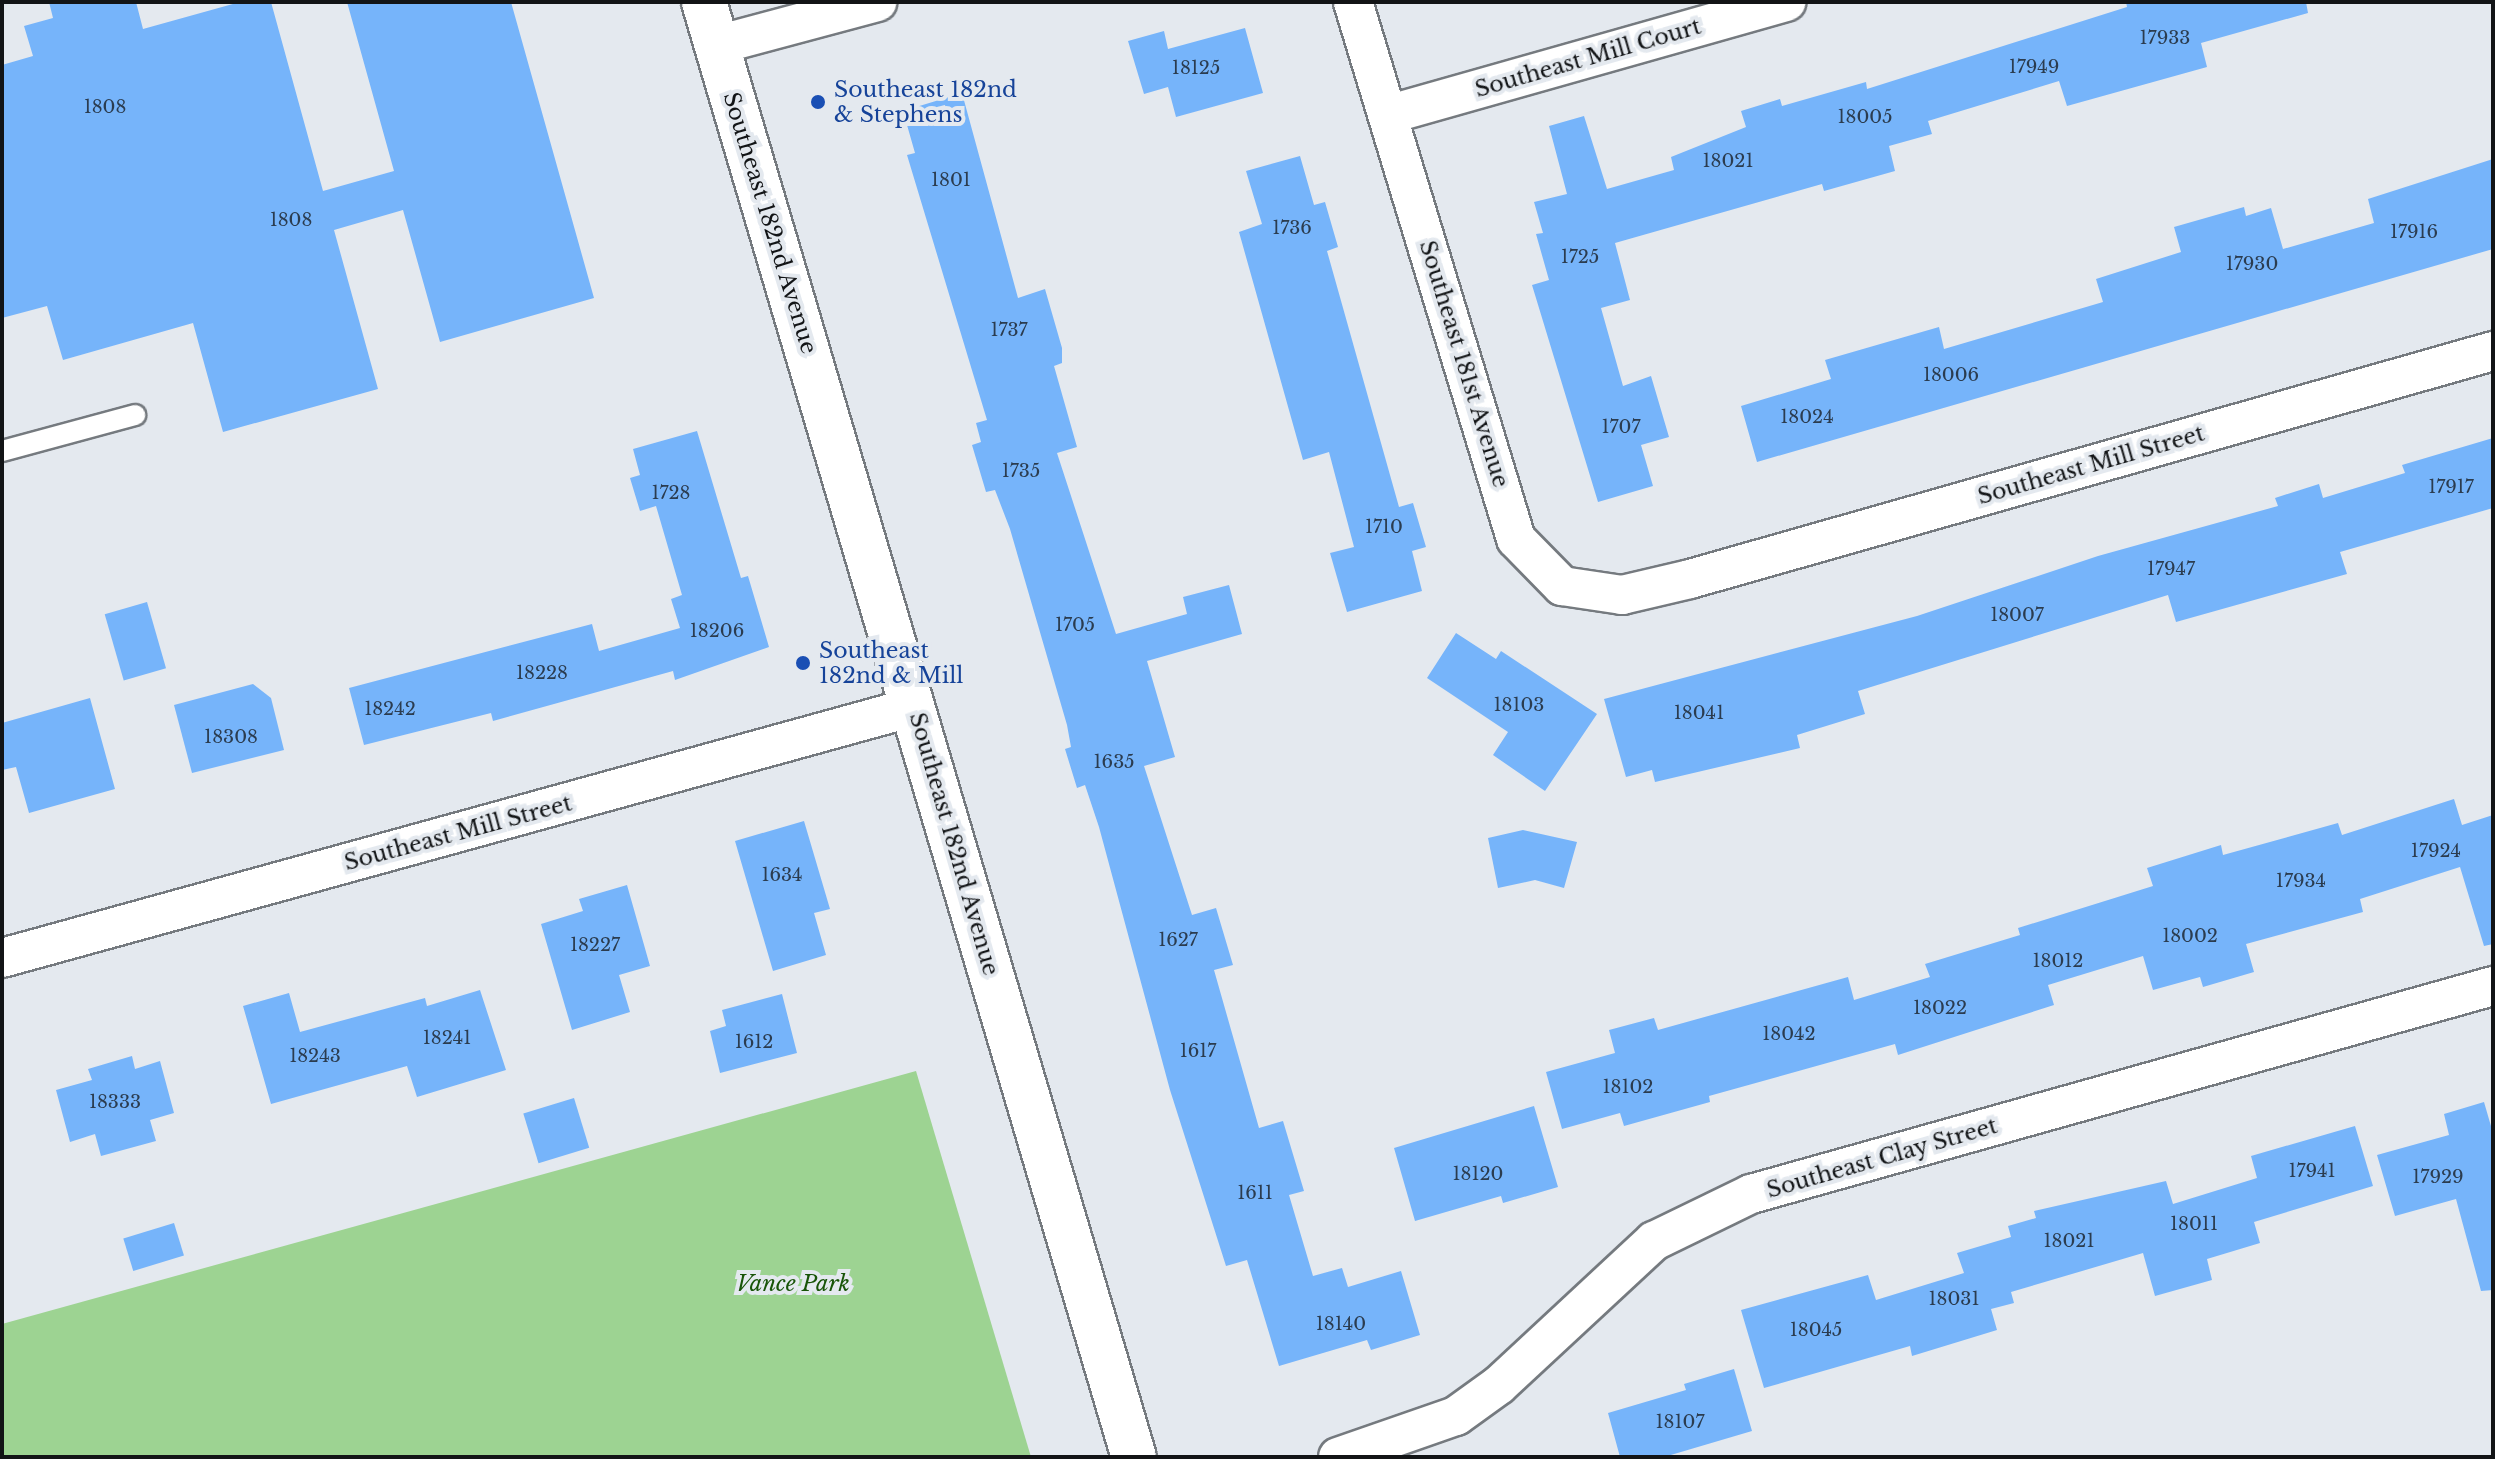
<!DOCTYPE html>
<html>
<head>
<meta charset="utf-8">
<style>
  body { margin:0 }
  #map { position:relative; width:2495px; height:1459px; overflow:hidden; background:#e4e9ef; font-family:"Libre Baskerville",serif }
  div>[style] { position:absolute }
  [style*='--x'] { left:calc(var(--x)*1px); top:calc(var(--y)*1px); width:calc(var(--w)*1px); rotate:calc(var(--a)*1deg) }
  .green>* { inset:0; background:#9dd392 }
  .building>* { inset:0; background:#76b4fa; transform-origin:0 0 }
  .roads { filter:drop-shadow(2px 0 #757a7f) drop-shadow(-2px 0 #757a7f) drop-shadow(0 2px #757a7f) drop-shadow(0 -2px #757a7f) }
  .service>* { height:20px; margin:-10px; padding:0 10px; transform-origin:10px; border-radius:10px; background:#fff }
  .minor>* { height:38px; margin:-19px; padding:0 19px; transform-origin:19px; border-radius:19px; background:#fff }
  .primary>* { height:44px; margin:-22px; padding:0 22px; transform-origin:22px; border-radius:22px; background:#fff }
  .dots>* { width:22px; height:22px; translate:-50% -50%; box-sizing:border-box; border:4px solid #e4e9ef; border-radius:50% }
  span { translate:-50% -50%; white-space:nowrap; text-align:center; line-height:1.15; -webkit-text-stroke:8px #e4e9ef; paint-order:stroke }
  .number-label { font-size:18px; color:#2b3c4f }
  .number-label span { -webkit-text-stroke-width:0 }
  .street-label { font-size:22px; color:#121416 }
  .transit-label { font-size:22px; color:#164399 }
  .left { translate:0 -50%; text-align:left }
  .park-label { font-size:22px; color:#185408; font-style:italic }
  .frame { position:absolute; inset:0; border:4px solid #121416; pointer-events:none }
</style>
</head>
<body>
<div id="map">
  <div class="green">
    <div style="clip-path:polygon(916px 1071px,1031px 1457px,2px 1457px,2px 1324px)"></div>
  </div>
  <div class="building">
    <div style="clip-path:polygon(49px 2px,136px 2px,143px 29px,240px 2px,271px 2px,323px 191px,394px 171px,347px 2px,511px 2px,594px 298px,440px 342px,403px 210px,334px 230px,378px 389px,223px 432px,193px 323px,63px 360px,47px 306px,2px 318px,2px 65px,33px 56px,24px 26px,53px 18px)"></div>
    <div style="clip-path:polygon(2126px 2px,2306px 2px,2308px 13px,2201px 43px,2207px 67px,2067px 106px,2059px 81px,1928px 121px,1932px 134px,1889px 146px,1895px 171px,1824px 191px,1822px 184px,1615px 243px,1630px 300px,1601px 308px,1623px 386px,1651px 376px,1669px 437px,1641px 445px,1653px 486px,1598px 502px,1532px 285px,1549px 280px,1536px 234px,1543px 233px,1534px 202px,1567px 194px,1549px 126px,1584px 116px,1607px 189px,1674px 170px,1671px 157px,1746px 127px,1741px 111px,1780px 99px,1782px 106px,1866px 82px,1867px 89px,2127px 7px)"></div>
    <div style="clip-path:polygon(1245px 28px,1263px 93px,1176px 117px,1168px 87px,1144px 94px,1128px 41px,1164px 31px,1168px 49px)"></div>
    <div style="clip-path:polygon(962px 93px,1018px 298px,1045px 289px,1062px 348px,1062px 363px,1054px 366px,1077px 447px,1057px 453px,1116px 634px,1187px 614px,1183px 597px,1229px 585px,1242px 634px,1147px 661px,1175px 757px,1144px 766px,1192px 915px,1216px 908px,1233px 965px,1214px 970px,1259px 1128px,1283px 1121px,1304px 1191px,1289px 1195px,1313px 1276px,1342px 1268px,1348px 1287px,1401px 1271px,1420px 1335px,1371px 1350px,1367px 1340px,1279px 1366px,1247px 1260px,1226px 1266px,1170px 1090px,1099px 827px,1085px 785px,1077px 788px,1065px 749px,1071px 747px,1067px 725px,1010px 529px,995px 490px,986px 492px,972px 445px,981px 442px,976px 423px,987px 420px,907px 155px,915px 153px,903px 111px)"></div>
    <div style="clip-path:polygon(1300px 156px,1314px 205px,1325px 202px,1338px 247px,1327px 251px,1399px 507px,1413px 503px,1426px 547px,1412px 551px,1422px 591px,1347px 612px,1330px 553px,1354px 547px,1329px 452px,1303px 460px,1239px 232px,1262px 224px,1246px 171px)"></div>
    <div style="clip-path:polygon(2493px 159px,2493px 249px,1757px 462px,1741px 406px,1831px 379px,1825px 360px,1939px 327px,1944px 349px,2103px 302px,2096px 279px,2181px 252px,2174px 227px,2244px 207px,2246px 216px,2271px 208px,2283px 249px,2374px 223px,2368px 199px)"></div>
    <div style="clip-path:polygon(697px 431px,741px 578px,748px 576px,769px 647px,675px 680px,673px 671px,493px 721px,491px 713px,364px 745px,349px 688px,592px 624px,599px 651px,680px 628px,671px 599px,682px 595px,656px 506px,640px 511px,630px 478px,640px 475px,633px 449px)"></div>
    <div style="clip-path:polygon(2493px 438px,2493px 508px,2340px 552px,2347px 574px,2176px 622px,2168px 595px,1858px 691px,1865px 714px,1797px 735px,1800px 748px,1655px 782px,1652px 770px,1626px 777px,1604px 699px,1917px 616px,2098px 556px,2278px 506px,2275px 498px,2319px 484px,2323px 498px,2405px 473px,2402px 465px)"></div>
    <div style="left:147px;top:602px;width:69px;height:44px;rotate:74deg"></div>
    <div style="clip-path:polygon(1456px 633px,1496px 659px,1501px 651px,1597px 714px,1545px 791px,1493px 755px,1508px 732px,1427px 678px)"></div>
    <div style="clip-path:polygon(253px 684px,271px 698px,284px 750px,192px 773px,174px 705px)"></div>
    <div style="clip-path:polygon(90px 698px,115px 789px,29px 813px,16px 767px,2px 770px,2px 723px)"></div>
    <div style="clip-path:polygon(2454px 799px,2462px 825px,2493px 815px,2493px 944px,2484px 946px,2460px 867px,2360px 899px,2363px 912px,2246px 944px,2254px 972px,2203px 987px,2200px 977px,2153px 990px,2143px 956px,2048px 985px,2054px 1005px,1898px 1055px,1895px 1044px,1709px 1096px,1710px 1102px,1624px 1126px,1620px 1113px,1562px 1129px,1546px 1072px,1615px 1053px,1609px 1030px,1654px 1018px,1658px 1030px,1848px 977px,1854px 1000px,1930px 977px,1925px 964px,2020px 935px,2018px 928px,2153px 886px,2147px 868px,2221px 845px,2223px 855px,2338px 823px,2342px 835px)"></div>
    <div style="clip-path:polygon(804px 821px,830px 909px,814px 913px,826px 955px,773px 971px,735px 841px)"></div>
    <div style="clip-path:polygon(1523px 830px,1577px 842px,1564px 888px,1535px 880px,1498px 888px,1488px 838px)"></div>
    <div style="clip-path:polygon(627px 885px,650px 966px,619px 975px,630px 1012px,572px 1030px,541px 924px,583px 911px,579px 899px)"></div>
    <div style="clip-path:polygon(480px 990px,506px 1070px,417px 1097px,407px 1066px,271px 1104px,243px 1006px,289px 993px,300px 1032px,425px 998px,427px 1006px)"></div>
    <div style="clip-path:polygon(782px 994px,797px 1053px,720px 1073px,710px 1031px,726px 1026px,722px 1010px)"></div>
    <div style="clip-path:polygon(132px 1056px,135px 1069px,160px 1061px,174px 1113px,150px 1120px,156px 1141px,101px 1156px,95px 1134px,70px 1142px,56px 1090px,92px 1080px,88px 1069px)"></div>
    <div style="left:574px;top:1098px;width:52px;height:53px;rotate:73deg"></div>
    <div style="clip-path:polygon(2484px 1102px,2493px 1133px,2493px 1290px,2481px 1291px,2456px 1199px,2395px 1216px,2377px 1155px,2449px 1135px,2444px 1114px)"></div>
    <div style="clip-path:polygon(1534px 1106px,1558px 1187px,1503px 1203px,1501px 1196px,1415px 1221px,1394px 1148px)"></div>
    <div style="clip-path:polygon(2355px 1126px,2373px 1186px,2254px 1222px,2260px 1243px,2207px 1259px,2212px 1280px,2155px 1296px,2143px 1253px,2011px 1292px,2014px 1303px,1991px 1309px,1997px 1330px,1912px 1356px,1910px 1346px,1764px 1388px,1741px 1310px,1868px 1275px,1876px 1300px,1964px 1273px,1957px 1253px,2011px 1237px,2008px 1226px,2036px 1218px,2034px 1211px,2166px 1181px,2173px 1204px,2257px 1178px,2251px 1156px)"></div>
    <div style="left:174px;top:1223px;width:34px;height:53px;rotate:73deg"></div>
    <div style="clip-path:polygon(1734px 1369px,1752px 1431px,1664px 1457px,1620px 1457px,1608px 1413px,1686px 1390px,1684px 1384px)"></div>
  </div>
  <div class="roads">
    <div class="service">
      <div style="--x:2;--y:451;--w:138;--a:-15.1"></div>
    </div>
    <div class="minor">
      <div style="--x:1353;--y:2;--w:561;--a:73.11"></div>
      <div style="--x:1516;--y:539;--w:66;--a:45.6"></div>
      <div style="--x:1562;--y:586;--w:61;--a:8.5"></div>
      <div style="--x:1622;--y:595;--w:70;--a:-13.2"></div>
      <div style="--x:1690;--y:579;--w:835;--a:-15.85"></div>
      <div style="--x:717;--y:45;--w:166;--a:-15"></div>
      <div style="--x:1390;--y:114;--w:412;--a:-15.8"></div>
      <div style="--x:2;--y:958;--w:945;--a:-15.4"></div>
      <div style="--x:1338;--y:1457;--w:125;--a:-19.2"></div>
      <div style="--x:1456;--y:1416;--w:53;--a:-35.8"></div>
      <div style="--x:1499;--y:1385;--w:212;--a:-42.9"></div>
      <div style="--x:1654;--y:1241;--w:108;--a:-25.9"></div>
      <div style="--x:1751;--y:1194;--w:771;--a:-15.66"></div>
    </div>
    <div class="primary">
      <div style="--x:704;--y:2;--w:1517;--a:73.54"></div>
    </div>
  </div>
  <div class="dots">
    <div style="left:818px;top:102px;background:#1a4fb4"></div>
    <div style="left:803px;top:663px;background:#1a4fb4"></div>
  </div>
  <div class="number-label">
    <span style="left:2165px;top:38px">17933</span>
    <span style="left:2034px;top:67px">17949</span>
    <span style="left:1196px;top:68px">18125</span>
    <span style="left:105px;top:107px">1808</span>
    <span style="left:1865px;top:117px">18005</span>
    <span style="left:1728px;top:161px">18021</span>
    <span style="left:951px;top:180px">1801</span>
    <span style="left:291px;top:220px">1808</span>
    <span style="left:1292px;top:228px">1736</span>
    <span style="left:2414px;top:232px">17916</span>
    <span style="left:1580px;top:257px">1725</span>
    <span style="left:2252px;top:264px">17930</span>
    <span style="left:1009px;top:330px">1737</span>
    <span style="left:1951px;top:375px">18006</span>
    <span style="left:1807px;top:417px">18024</span>
    <span style="left:1621px;top:427px">1707</span>
    <span style="left:1021px;top:471px">1735</span>
    <span style="left:2451px;top:487px">17917</span>
    <span style="left:671px;top:493px">1728</span>
    <span style="left:1384px;top:527px">1710</span>
    <span style="left:2171px;top:569px">17947</span>
    <span style="left:2017px;top:615px">18007</span>
    <span style="left:1075px;top:625px">1705</span>
    <span style="left:717px;top:631px">18206</span>
    <span style="left:542px;top:673px">18228</span>
    <span style="left:1519px;top:705px">18103</span>
    <span style="left:390px;top:709px">18242</span>
    <span style="left:1699px;top:713px">18041</span>
    <span style="left:231px;top:737px">18308</span>
    <span style="left:1114px;top:762px">1635</span>
    <span style="left:2436px;top:851px">17924</span>
    <span style="left:782px;top:875px">1634</span>
    <span style="left:2301px;top:881px">17934</span>
    <span style="left:2190px;top:936px">18002</span>
    <span style="left:1178px;top:940px">1627</span>
    <span style="left:595px;top:945px">18227</span>
    <span style="left:2058px;top:961px">18012</span>
    <span style="left:1940px;top:1008px">18022</span>
    <span style="left:1789px;top:1034px">18042</span>
    <span style="left:447px;top:1038px">18241</span>
    <span style="left:754px;top:1042px">1612</span>
    <span style="left:1198px;top:1051px">1617</span>
    <span style="left:315px;top:1056px">18243</span>
    <span style="left:1628px;top:1087px">18102</span>
    <span style="left:115px;top:1102px">18333</span>
    <span style="left:2312px;top:1171px">17941</span>
    <span style="left:1478px;top:1174px">18120</span>
    <span style="left:2438px;top:1177px">17929</span>
    <span style="left:1255px;top:1193px">1611</span>
    <span style="left:2194px;top:1224px">18011</span>
    <span style="left:2069px;top:1241px">18021</span>
    <span style="left:1954px;top:1299px">18031</span>
    <span style="left:1341px;top:1324px">18140</span>
    <span style="left:1816px;top:1330px">18045</span>
    <span style="left:1680px;top:1422px">18107</span>
  </div>
  <div class="street-label">
    <span style="left:1588px;top:58px;rotate:-16deg">Southeast Mill Court</span>
    <span style="left:770px;top:223px;rotate:73deg">Southeast 182nd Avenue</span>
    <span style="left:1464px;top:364px;rotate:73deg">Southeast 181st Avenue</span>
    <span style="left:2091px;top:465px;rotate:-16deg">Southeast Mill Street</span>
    <span style="left:458px;top:833px;rotate:-15deg">Southeast Mill Street</span>
    <span style="left:954px;top:844px;rotate:74deg">Southeast 182nd Avenue</span>
    <span style="left:1882px;top:1158px;rotate:-16deg">Southeast Clay Street</span>
  </div>
  <div class="transit-label">
    <span class="left" style="left:834px;top:102px">Southeast 182nd<br>&amp; Stephens</span>
    <span class="left" style="left:819px;top:663px">Southeast<br>182nd &amp; Mill</span>
  </div>
  <div class="park-label">
    <span style="left:793px;top:1284px">Vance Park</span>
  </div>
  <div class="frame"></div>
</div>
</body>
</html>
